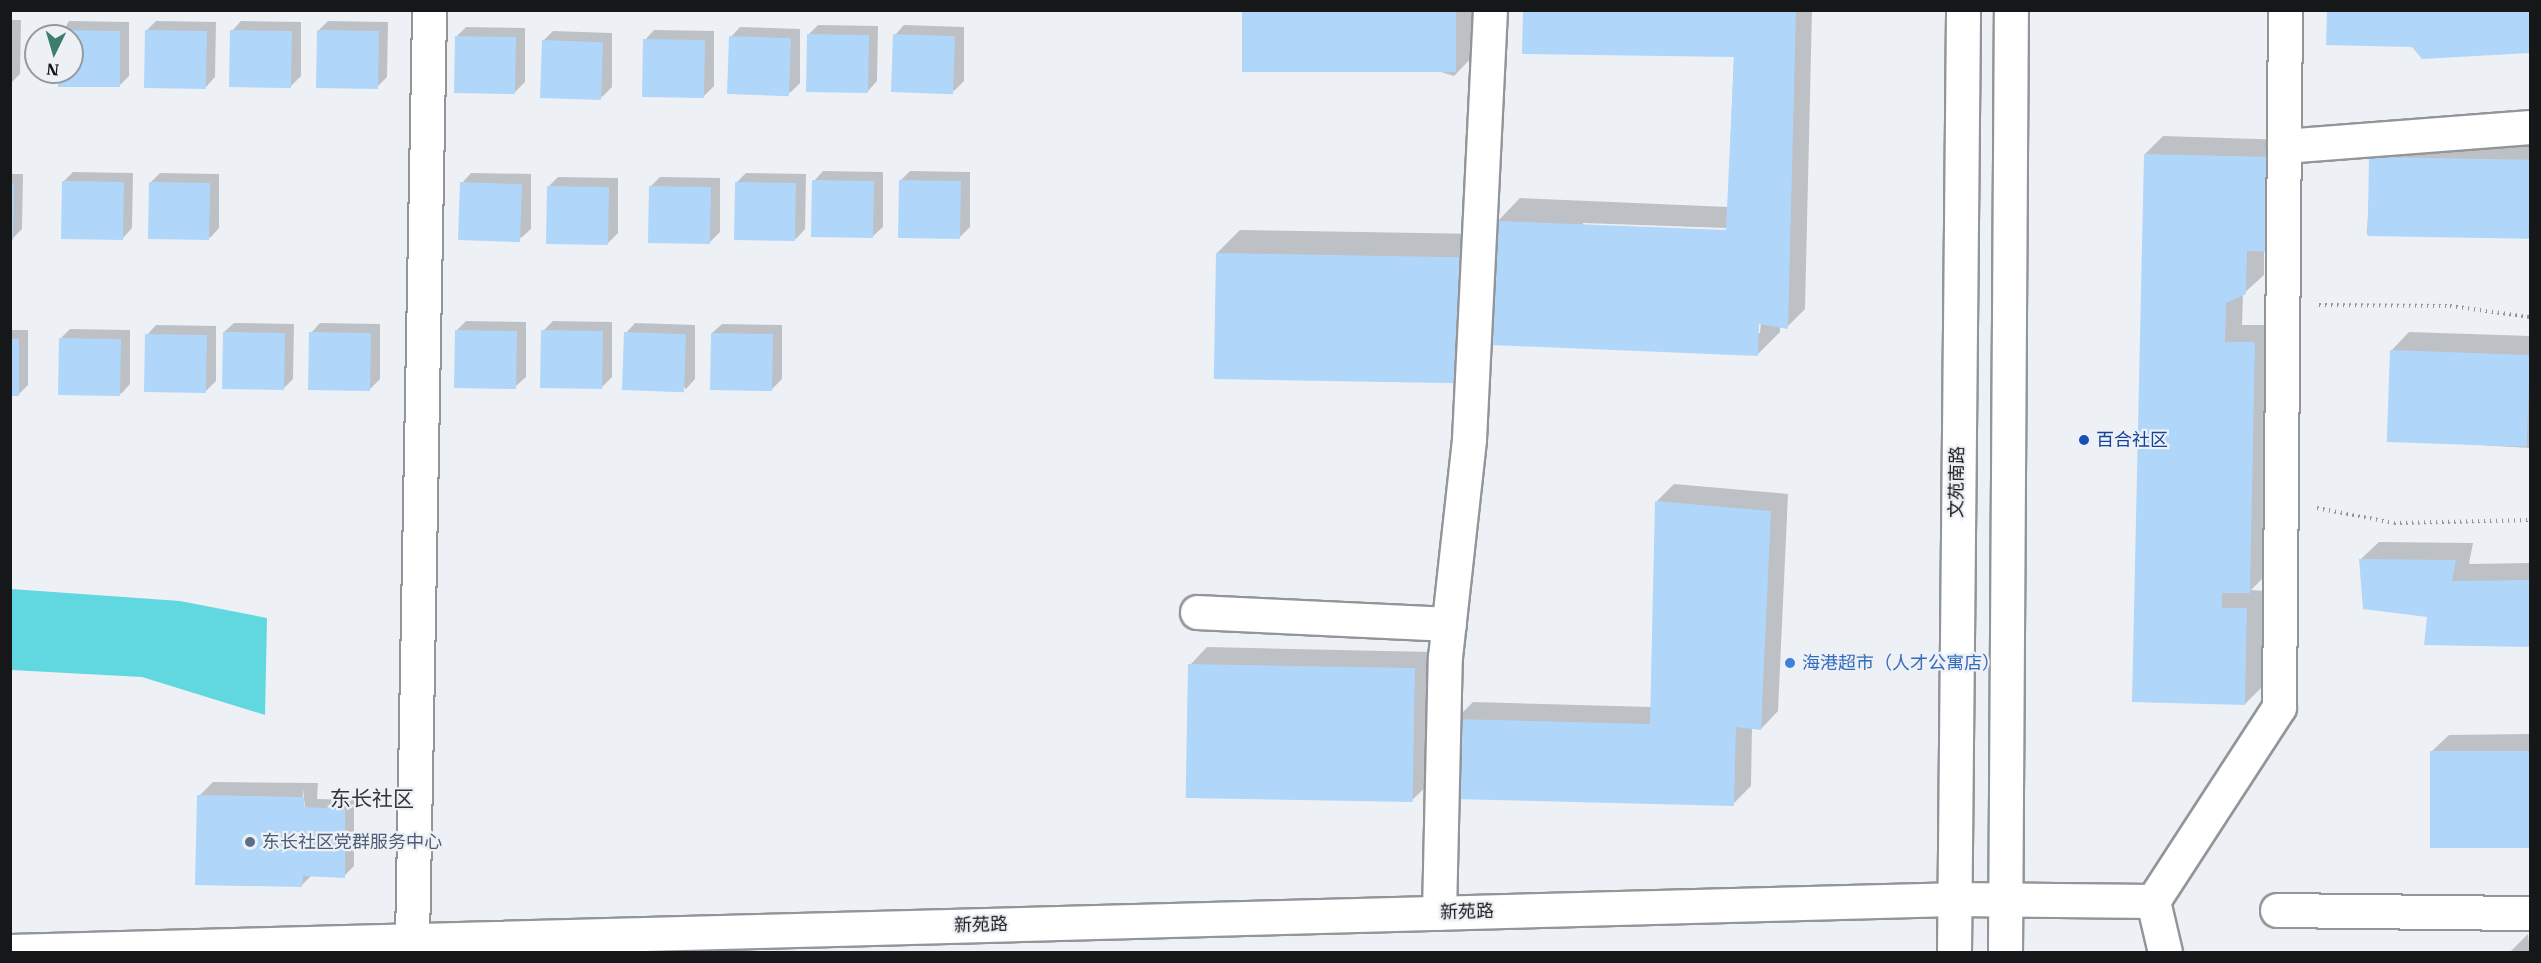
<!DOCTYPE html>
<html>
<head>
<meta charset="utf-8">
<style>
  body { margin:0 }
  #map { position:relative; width:2541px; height:963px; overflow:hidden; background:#edf1f5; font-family:"IBM Plex Serif","Noto Sans SC",serif }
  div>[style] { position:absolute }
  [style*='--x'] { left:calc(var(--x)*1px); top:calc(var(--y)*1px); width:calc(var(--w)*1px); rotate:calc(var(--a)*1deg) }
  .water>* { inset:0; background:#61d7df }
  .shadow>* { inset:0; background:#0003 }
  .building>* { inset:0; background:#b0d6fa; transform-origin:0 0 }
  .path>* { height:4px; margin-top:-2px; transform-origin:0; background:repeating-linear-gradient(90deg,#939599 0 1.5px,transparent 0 6px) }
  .roads { filter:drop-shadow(2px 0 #929599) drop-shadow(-2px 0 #929599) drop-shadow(0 2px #929599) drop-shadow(0 -2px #929599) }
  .minor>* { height:33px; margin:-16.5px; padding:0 16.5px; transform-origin:16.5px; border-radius:16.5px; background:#fff }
  .major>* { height:33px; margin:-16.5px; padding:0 16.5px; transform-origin:16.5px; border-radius:16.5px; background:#fff }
  .dots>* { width:16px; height:16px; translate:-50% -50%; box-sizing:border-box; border:3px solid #edf1f5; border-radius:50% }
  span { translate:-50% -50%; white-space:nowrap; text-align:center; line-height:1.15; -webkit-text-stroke:4.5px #edf1f5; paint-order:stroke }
  .transit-label { font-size:18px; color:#164399 }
  .left { translate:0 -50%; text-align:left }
  .street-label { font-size:18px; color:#161719 }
  .shop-label { font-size:18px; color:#366cbe }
  .service-label { font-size:18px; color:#4e5e75 }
  .quarter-label { font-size:21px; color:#323538 }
  .frame { position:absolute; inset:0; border:12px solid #161719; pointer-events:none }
  .north { position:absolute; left:24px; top:24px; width:60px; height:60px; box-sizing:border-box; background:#edf1f5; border:2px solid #979a9d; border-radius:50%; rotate:185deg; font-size:16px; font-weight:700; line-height:24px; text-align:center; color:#161719 }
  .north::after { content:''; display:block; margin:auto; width:21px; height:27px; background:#3b7d6e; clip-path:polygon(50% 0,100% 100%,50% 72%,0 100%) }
</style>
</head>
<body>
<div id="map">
  <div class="water">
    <div style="clip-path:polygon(11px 589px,180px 601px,267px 618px,265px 715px,142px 677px,11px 670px)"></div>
  </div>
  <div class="shadow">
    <div style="clip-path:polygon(1243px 10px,1477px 10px,1476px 53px,1454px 76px)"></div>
    <div style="clip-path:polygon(evenodd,1525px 10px,1812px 10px,1805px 309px,1787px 327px,1780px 326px,1780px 332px,1757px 355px,1498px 221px,1520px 198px,1728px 207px,1734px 56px,1525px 10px,1583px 223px,1727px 228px,1727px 231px,1583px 226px,1583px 223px,1525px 10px,1757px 323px,1761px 323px,1760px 333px,1757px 333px,1757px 323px)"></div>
    <div style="clip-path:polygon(2328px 10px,2530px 10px,2530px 52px,2422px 57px,2413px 46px)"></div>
    <div style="clip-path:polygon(10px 20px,21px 20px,20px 74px,10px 84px)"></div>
    <div style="clip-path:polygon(69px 21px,129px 22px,129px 76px,119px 86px,59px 72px,72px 72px,72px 36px,60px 36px)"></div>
    <div style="clip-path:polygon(156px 21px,216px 22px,215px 77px,206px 87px,146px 31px)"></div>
    <div style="clip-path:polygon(241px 21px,301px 22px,301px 76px,291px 86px,232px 31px)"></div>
    <div style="clip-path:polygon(328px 21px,388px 22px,387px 77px,378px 86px,318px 31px)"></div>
    <div style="clip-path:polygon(818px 25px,878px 26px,877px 81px,868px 91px,808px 35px)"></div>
    <div style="clip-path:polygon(904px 25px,964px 27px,964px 81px,954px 91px,895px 35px)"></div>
    <div style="clip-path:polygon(466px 27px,525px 28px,525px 82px,515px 92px,456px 37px)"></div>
    <div style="clip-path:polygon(740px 27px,800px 29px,800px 83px,790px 93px,731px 37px)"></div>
    <div style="clip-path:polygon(654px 30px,714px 31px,714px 86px,704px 96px,645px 40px)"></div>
    <div style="clip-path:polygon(553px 31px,612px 33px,612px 87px,602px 97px,543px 41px)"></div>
    <div style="clip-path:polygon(2163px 136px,2291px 140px,2264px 250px,2264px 275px,2243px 294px,2242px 325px,2272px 325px,2267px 574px,2251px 590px,2265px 591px,2263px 686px,2245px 704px,2134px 701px,2145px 154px)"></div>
    <div style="clip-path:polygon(2388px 140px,2530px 142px,2530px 238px,2367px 234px,2371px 158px)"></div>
    <div style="clip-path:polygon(823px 171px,883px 172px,883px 227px,873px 236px,814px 181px)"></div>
    <div style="clip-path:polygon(910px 171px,970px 172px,970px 227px,960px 237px,900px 181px)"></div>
    <div style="clip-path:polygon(73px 172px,133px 173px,132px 228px,123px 238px,63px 182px)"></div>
    <div style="clip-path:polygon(160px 173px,219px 174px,219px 228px,210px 238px,150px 183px)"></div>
    <div style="clip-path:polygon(471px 173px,531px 174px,531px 229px,521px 238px,462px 183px)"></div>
    <div style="clip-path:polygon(746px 173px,806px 174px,805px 229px,796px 239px,736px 183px)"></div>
    <div style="clip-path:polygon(10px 174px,23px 174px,22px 229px,13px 238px)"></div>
    <div style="clip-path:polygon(558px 177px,618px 178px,618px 233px,608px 243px,548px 187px)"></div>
    <div style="clip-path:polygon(660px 177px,720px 178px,720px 232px,710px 242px,651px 186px)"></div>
    <div style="clip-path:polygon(1240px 230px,1483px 234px,1481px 359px,1217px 253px)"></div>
    <div style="clip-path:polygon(466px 321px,526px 322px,526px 377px,516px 386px,456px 331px)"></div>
    <div style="clip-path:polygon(553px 321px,612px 322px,612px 377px,602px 387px,543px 331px)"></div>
    <div style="clip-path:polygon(234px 323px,294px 324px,293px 379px,284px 388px,224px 332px)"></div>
    <div style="clip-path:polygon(320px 323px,380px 324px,380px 379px,370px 389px,311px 333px)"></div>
    <div style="clip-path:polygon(635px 323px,695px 325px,695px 379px,686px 389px,626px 333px)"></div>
    <div style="clip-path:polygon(722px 324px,782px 325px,782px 379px,772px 389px,712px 333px)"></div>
    <div style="clip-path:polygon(156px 325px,216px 326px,216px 381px,206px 391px,147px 335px)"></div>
    <div style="clip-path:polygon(70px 329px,130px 330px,130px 384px,121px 394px,61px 338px)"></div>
    <div style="clip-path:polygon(10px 330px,28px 330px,28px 385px,18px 395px,10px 395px)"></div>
    <div style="clip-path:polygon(2409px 332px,2530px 336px,2530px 448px,2394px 440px,2392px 350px)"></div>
    <div style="clip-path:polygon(1674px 484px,1788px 494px,1778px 711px,1761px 729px,1752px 727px,1751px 786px,1733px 804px,1455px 720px,1473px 702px,1652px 707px,1656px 502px)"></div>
    <div style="clip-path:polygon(2379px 542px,2473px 543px,2469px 564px,2530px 563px,2530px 646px,2426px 644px,2428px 615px,2361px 559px)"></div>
    <div style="clip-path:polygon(1207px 647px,1432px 652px,1429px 784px,1411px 801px,1190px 665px)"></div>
    <div style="clip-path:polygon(2530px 734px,2530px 847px,2430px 846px,2431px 752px,2449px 735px)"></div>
    <div style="clip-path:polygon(evenodd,213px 782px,318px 783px,317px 799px,354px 800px,354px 866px,344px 876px,312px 875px,302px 885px,199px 796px,213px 782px,303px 789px,305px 808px,302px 811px,303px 789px)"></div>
    <div style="clip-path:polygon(2528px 934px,2530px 952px,2510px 952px)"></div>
  </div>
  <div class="building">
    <div style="left:1242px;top:10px;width:214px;height:62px"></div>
    <div style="clip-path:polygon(1523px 10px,1796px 10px,1788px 329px,1759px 324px,1758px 356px,1491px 345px,1496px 221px,1726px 230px,1734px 57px,1522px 54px)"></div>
    <div style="clip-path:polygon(2327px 10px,2530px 10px,2530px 53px,2422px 59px,2412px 47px,2326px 45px)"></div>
    <div style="clip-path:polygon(58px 30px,120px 31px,120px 87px,58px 87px,58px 72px,72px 72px,72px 36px,58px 36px)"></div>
    <div style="left:145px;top:30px;width:62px;height:58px;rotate:1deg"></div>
    <div style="left:230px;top:30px;width:62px;height:57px;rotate:1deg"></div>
    <div style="left:317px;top:30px;width:62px;height:58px;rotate:1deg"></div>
    <div style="left:807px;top:34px;width:62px;height:58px;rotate:1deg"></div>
    <div style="left:893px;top:34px;width:62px;height:58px;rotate:2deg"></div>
    <div style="left:455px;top:36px;width:61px;height:57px;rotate:1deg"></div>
    <div style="left:729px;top:36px;width:62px;height:58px;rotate:2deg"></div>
    <div style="left:643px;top:39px;width:62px;height:58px;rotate:1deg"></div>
    <div style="left:542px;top:40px;width:61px;height:58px;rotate:2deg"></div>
    <div style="clip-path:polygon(2144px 154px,2274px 157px,2272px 252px,2247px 251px,2246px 294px,2226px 303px,2225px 342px,2255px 342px,2250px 593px,2222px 593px,2222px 608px,2247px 608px,2245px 705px,2132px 702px)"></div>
    <div style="left:2369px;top:157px;width:161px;height:79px;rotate:1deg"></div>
    <div style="left:812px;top:180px;width:62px;height:57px;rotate:1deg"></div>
    <div style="left:899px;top:180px;width:62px;height:58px;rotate:1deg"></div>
    <div style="left:62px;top:181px;width:62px;height:58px;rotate:1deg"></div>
    <div style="left:149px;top:182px;width:61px;height:57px;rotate:1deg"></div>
    <div style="left:460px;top:182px;width:62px;height:58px;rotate:2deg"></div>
    <div style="left:735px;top:182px;width:61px;height:58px;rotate:1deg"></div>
    <div style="clip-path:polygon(10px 183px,14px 183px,13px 240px,10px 240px)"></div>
    <div style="left:547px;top:186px;width:62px;height:58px;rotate:1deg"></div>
    <div style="left:649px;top:186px;width:62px;height:57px;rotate:1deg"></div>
    <div style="left:1216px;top:253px;width:245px;height:126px;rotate:1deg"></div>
    <div style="left:455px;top:330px;width:62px;height:58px;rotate:1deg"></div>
    <div style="left:541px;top:330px;width:62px;height:58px;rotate:1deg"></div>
    <div style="left:223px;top:332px;width:62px;height:57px;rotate:1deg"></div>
    <div style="left:309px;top:332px;width:62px;height:58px;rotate:1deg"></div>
    <div style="left:624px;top:332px;width:62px;height:58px;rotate:2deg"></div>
    <div style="left:711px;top:333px;width:62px;height:57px;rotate:1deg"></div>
    <div style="left:145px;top:334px;width:62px;height:58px;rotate:1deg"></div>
    <div style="left:59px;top:338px;width:62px;height:57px;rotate:1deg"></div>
    <div style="left:10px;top:339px;width:9px;height:57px"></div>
    <div style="left:2390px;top:350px;width:140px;height:92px;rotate:2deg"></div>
    <div style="clip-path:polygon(1655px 501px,1771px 511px,1761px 730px,1736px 727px,1734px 806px,1452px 799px,1454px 719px,1650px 724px)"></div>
    <div style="clip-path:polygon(2359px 559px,2456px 560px,2452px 581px,2530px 580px,2530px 647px,2424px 645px,2427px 617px,2363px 609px)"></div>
    <div style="left:1188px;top:664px;width:227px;height:134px;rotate:1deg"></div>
    <div style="left:2530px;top:751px;width:97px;height:100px;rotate:90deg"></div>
    <div style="clip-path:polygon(197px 795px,304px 797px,304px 807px,345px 809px,345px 878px,303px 876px,302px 887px,195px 885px)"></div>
  </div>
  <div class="path">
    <div style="--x:2319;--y:305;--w:131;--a:0.4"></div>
    <div style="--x:2450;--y:306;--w:81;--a:7.8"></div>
    <div style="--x:2317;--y:508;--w:78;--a:11"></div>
    <div style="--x:2394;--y:523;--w:136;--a:-1.3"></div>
  </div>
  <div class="roads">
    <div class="minor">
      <div style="--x:2284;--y:146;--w:247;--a:-4.4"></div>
      <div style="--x:1197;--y:612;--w:252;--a:2.7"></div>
      <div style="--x:2153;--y:901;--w:52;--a:76.8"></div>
      <div style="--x:2277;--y:910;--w:253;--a:0.7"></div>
      <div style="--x:1439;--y:913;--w:256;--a:-88.7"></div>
      <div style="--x:1445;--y:657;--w:219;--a:-83.7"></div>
      <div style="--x:1469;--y:439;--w:430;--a:-87.2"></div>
      <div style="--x:412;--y:941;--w:931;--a:-88.95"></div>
      <div style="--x:10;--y:951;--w:1943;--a:-1.53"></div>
      <div style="--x:1952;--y:899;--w:201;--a:0.6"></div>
      <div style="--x:2153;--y:901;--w:231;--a:-57"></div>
      <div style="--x:2279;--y:707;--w:697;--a:-89.51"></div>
    </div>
    <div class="major">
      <div style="--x:1954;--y:952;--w:942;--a:-89.45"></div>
      <div style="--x:2005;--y:952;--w:942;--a:-89.64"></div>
    </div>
  </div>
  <div class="dots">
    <div style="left:2084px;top:440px;background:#1a4fb4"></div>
    <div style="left:1790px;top:663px;background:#3f7fe0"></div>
    <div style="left:250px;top:842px;background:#5c6f8a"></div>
  </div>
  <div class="transit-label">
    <span class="left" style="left:2096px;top:440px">百合社区</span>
  </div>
  <div class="street-label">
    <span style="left:1957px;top:482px;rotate:-89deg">文苑南路</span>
    <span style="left:1467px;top:912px;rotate:-2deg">新苑路</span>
    <span style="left:981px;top:925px;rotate:-2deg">新苑路</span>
  </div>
  <div class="shop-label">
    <span class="left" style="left:1802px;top:663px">海港超市（人才公寓店）</span>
  </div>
  <div class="service-label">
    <span class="left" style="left:262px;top:842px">东长社区党群服务中心</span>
  </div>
  <div class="quarter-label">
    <span style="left:372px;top:798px">东长社区</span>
  </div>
  <div class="frame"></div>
  <div class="north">N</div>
</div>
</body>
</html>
